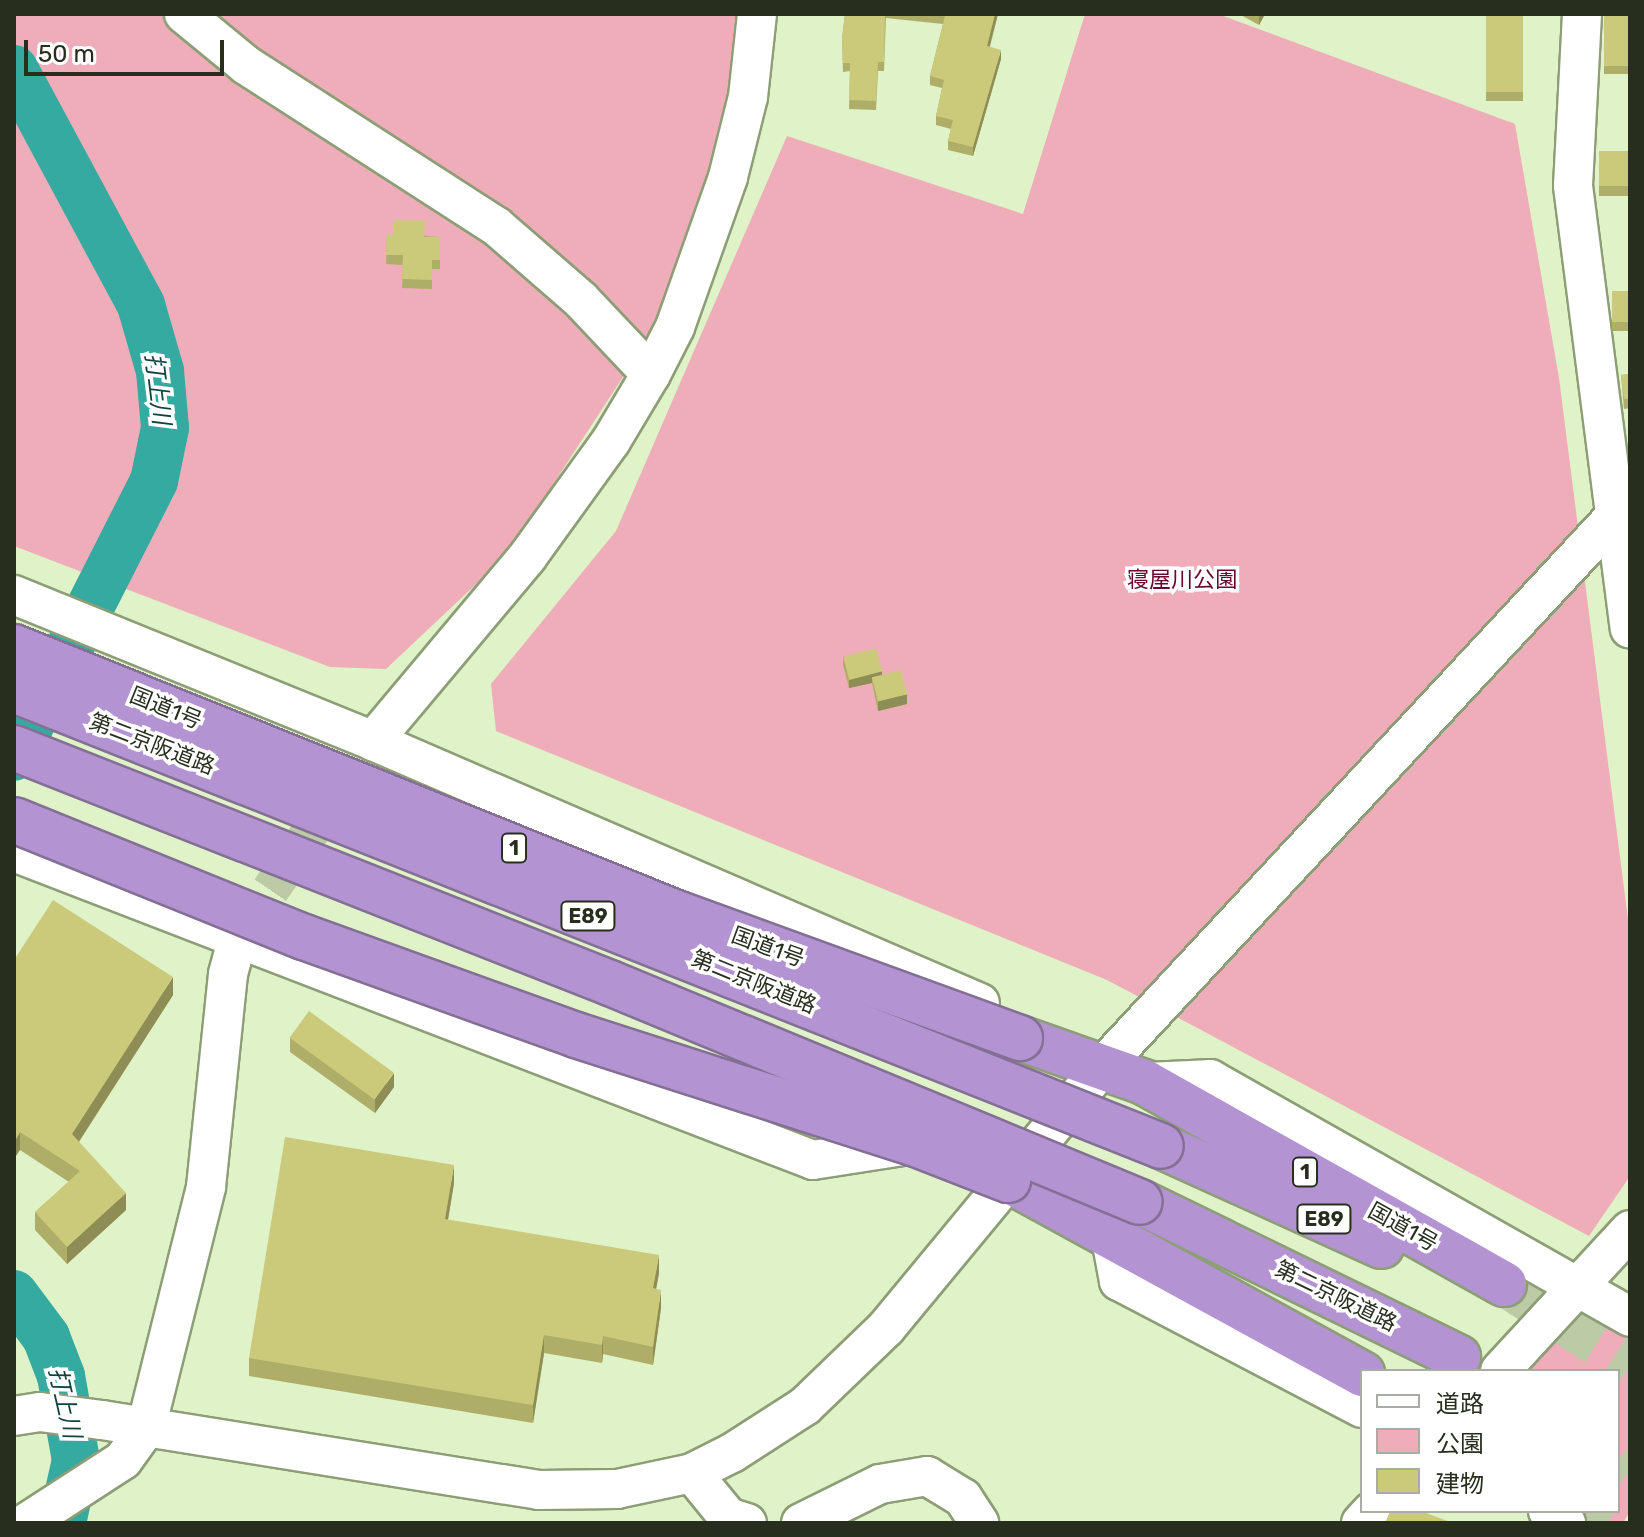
<!DOCTYPE html>
<html>
<head>
<meta charset="utf-8">
<style>
  body { margin:0 }
  #map { position:relative; width:1644px; height:1537px; overflow:hidden; background:#dff2c8; font-family:Rubik,"Noto Sans JP",sans-serif }
  div>[style] { position:absolute }
  [style*='--x'] { left:calc(var(--x)*1px); top:calc(var(--y)*1px); width:calc(var(--w)*1px); rotate:calc(var(--a)*1deg) }
  .green>* { inset:0; background:#efadb9 }
  .river>* { height:48px; margin:-24px; padding:0 24px; transform-origin:24px; border-radius:24px; background:#35aaa1 }
  .minor-tunnel>* { height:38px; margin-top:-19px; transform-origin:0; background:repeating-linear-gradient(90deg,#bacba6 0 38px,transparent 0 57px) }
  .highway-tunnel>* { height:44px; margin-top:-22px; transform-origin:0; background:repeating-linear-gradient(90deg,#bacba6 0 44px,transparent 0 66px) }
  .roads { filter:drop-shadow(2px 0 #8d9e77) drop-shadow(-2px 0 #8d9e77) drop-shadow(0 2px #8d9e77) drop-shadow(0 -2px #8d9e77) }
  .minor>* { height:38px; margin:-19px; padding:0 19px; transform-origin:19px; border-radius:19px; background:#fff }
  .highway>* { height:44px; margin:-22px; padding:0 22px; transform-origin:22px; border-radius:22px; background:#b493d3 }
  .bridges { filter:drop-shadow(2px 0 #837094) drop-shadow(-2px 0 #837094) drop-shadow(0 2px #837094) drop-shadow(0 -2px #837094) }
  .highway-bridge>* { height:44px; margin:-22px; padding:0 22px; transform-origin:22px; border-radius:22px; background:#b493d3 }
  .wall>* { inset:0; background:#afae69; transform-origin:0 0 }
  .shaded-wall>* { inset:0; background:#8e8d55 }
  .building>* { inset:0; background:#cbca7a; transform-origin:0 0 }
  span { translate:-50% -50%; white-space:nowrap; text-align:center; line-height:1.15; -webkit-text-stroke:7px #fff; paint-order:stroke }
  .shield-label span { padding:2px 6px; background:#fff; border:2px solid; border-radius:6px; -webkit-text-stroke-width:0 }
  .shield-label { font-size:20px; color:#272e1e; font-weight:700 }
  .park-label { font-size:22px; color:#6c062c }
  .street-label { font-size:22px; color:#272e1e }
  .water-label { font-size:24px; color:#114440; font-style:italic }
  .frame { position:absolute; inset:0; border:16px solid #272e1e; pointer-events:none }
  .legend { position:absolute; left:1360px; top:1369px; width:260px; height:144px; box-sizing:border-box; background:#fff; border:2px solid #a9aba5; margin:0; padding:10px 14px; list-style:none; font-size:24px; color:#272e1e }
  .legend li { display:flex; align-items:center; gap:16px; height:40px }
  .legend b { width:40px; border:2px solid #a9aba5 }
  .scale { position:absolute; left:24px; top:40px; width:200px; height:36px; box-sizing:border-box; border:4px solid #272e1e; border-top:0; padding-left:10px; font-size:24px; line-height:28px; white-space:nowrap; color:#272e1e; -webkit-text-stroke:6px #fff; paint-order:stroke }
</style>
</head>
<body>
<div id="map">
  <div class="green">
    <div style="clip-path:polygon(14px 14px,739px 14px,732px 94px,679px 291px,507px 555px,386px 669px,330px 667px,14px 546px)"></div>
    <div style="clip-path:polygon(1085px 14px,1218px 14px,1515px 124px,1559px 378px,1630px 935px,1630px 1176px,1589px 1236px,1107px 980px,496px 731px,491px 684px,616px 531px,787px 136px,1023px 214px)"></div>
    <div style="clip-path:polygon(1586px 1281px,1630px 1314px,1630px 1511px,1623px 1523px,1579px 1523px,1559px 1511px,1618px 1511px,1618px 1371px,1517px 1371px)"></div>
  </div>
  <div class="river">
    <div style="--x:14;--y:69;--w:268;--a:61.7"></div>
    <div style="--x:141;--y:305;--w:69;--a:73.9"></div>
    <div style="--x:160;--y:371;--w:57;--a:85"></div>
    <div style="--x:165;--y:428;--w:54;--a:101.7"></div>
    <div style="--x:154;--y:481;--w:309;--a:116.9"></div>
    <div style="--x:14;--y:1294;--w:54;--a:53.3"></div>
    <div style="--x:46;--y:1337;--w:42;--a:69"></div>
    <div style="--x:61;--y:1376;--w:85;--a:79.9"></div>
    <div style="--x:76;--y:1460;--w:65;--a:102.5"></div>
  </div>
  <div class="minor-tunnel">
    <div style="--x:238;--y:937;--w:238;--a:-55.4"></div>
  </div>
  <div class="highway-tunnel">
    <div style="--x:1504;--y:1284;--w:150;--a:32.7"></div>
    <div style="--x:1618;--y:1461;--w:15;--a:37"></div>
    <div style="--x:1589;--y:1511;--w:22;--a:32"></div>
  </div>
  <div class="roads">
    <div class="minor">
      <div style="--x:184;--y:14;--w:80;--a:39.4"></div>
      <div style="--x:246;--y:65;--w:297;--a:32.8"></div>
      <div style="--x:496;--y:226;--w:113;--a:41"></div>
      <div style="--x:581;--y:300;--w:102;--a:46.6"></div>
      <div style="--x:1582;--y:14;--w:172;--a:93"></div>
      <div style="--x:1573;--y:186;--w:446;--a:82.7"></div>
      <div style="--x:14;--y:595;--w:388;--a:22.1"></div>
      <div style="--x:373;--y:741;--w:661;--a:23.35"></div>
      <div style="--x:373;--y:741;--w:241;--a:-50"></div>
      <div style="--x:528;--y:556;--w:142;--a:-54.2"></div>
      <div style="--x:611;--y:441;--w:78;--a:-59.2"></div>
      <div style="--x:651;--y:374;--w:53;--a:-62.9"></div>
      <div style="--x:675;--y:327;--w:159;--a:-70.5"></div>
      <div style="--x:728;--y:177;--w:82;--a:-76"></div>
      <div style="--x:748;--y:97;--w:83;--a:-83.8"></div>
      <div style="--x:14;--y:852;--w:856;--a:21.08"></div>
      <div style="--x:813;--y:1160;--w:104;--a:-8.8"></div>
      <div style="--x:1144;--y:1082;--w:66;--a:-2.6"></div>
      <div style="--x:1210;--y:1079;--w:483;--a:29.5"></div>
      <div style="--x:1110;--y:1233;--w:49;--a:79.4"></div>
      <div style="--x:1119;--y:1281;--w:274;--a:27.6"></div>
      <div style="--x:1500;--y:1371;--w:192;--a:-47.3"></div>
      <div style="--x:14;--y:1416;--w:26;--a:-9"></div>
      <div style="--x:40;--y:1412;--w:63;--a:7.4"></div>
      <div style="--x:102;--y:1420;--w:443;--a:9.1"></div>
      <div style="--x:539;--y:1490;--w:78;--a:-0.7"></div>
      <div style="--x:617;--y:1489;--w:77;--a:-12"></div>
      <div style="--x:692;--y:1473;--w:45;--a:-26.6"></div>
      <div style="--x:732;--y:1453;--w:87;--a:-32.8"></div>
      <div style="--x:805;--y:1406;--w:112;--a:-43.9"></div>
      <div style="--x:886;--y:1328;--w:340;--a:-50.4"></div>
      <div style="--x:1103;--y:1066;--w:773;--a:-47.04"></div>
      <div style="--x:692;--y:1473;--w:57;--a:50.7"></div>
      <div style="--x:728;--y:1517;--w:20;--a:18"></div>
      <div style="--x:1548;--y:1511;--w:22;--a:34"></div>
      <div style="--x:26;--y:1523;--w:116;--a:-33"></div>
      <div style="--x:123;--y:1460;--w:39;--a:-54"></div>
      <div style="--x:146;--y:1428;--w:248;--a:-76"></div>
      <div style="--x:206;--y:1187;--w:214;--a:-84.1"></div>
      <div style="--x:228;--y:974;--w:38;--a:-75"></div>
      <div style="--x:801;--y:1523;--w:88;--a:-26.3"></div>
      <div style="--x:880;--y:1484;--w:48;--a:-9.7"></div>
      <div style="--x:927;--y:1476;--w:42;--a:31.4"></div>
      <div style="--x:963;--y:1498;--w:30;--a:57"></div>
      <div style="--x:1361;--y:1523;--w:16;--a:-47"></div>
    </div>
    <div class="highway">
      <div style="--x:1020;--y:1038;--w:132;--a:19.5"></div>
      <div style="--x:1144;--y:1082;--w:413;--a:29.3"></div>
      <div style="--x:1161;--y:1146;--w:242;--a:24.4"></div>
      <div style="--x:1008;--y:1180;--w:404;--a:28.7"></div>
      <div style="--x:1140;--y:1202;--w:354;--a:26"></div>
    </div>
  </div>
  <div class="bridges">
    <div class="highway-bridge">
      <div style="--x:14;--y:647;--w:717;--a:21.88"></div>
      <div style="--x:679;--y:914;--w:363;--a:20"></div>
      <div style="--x:14;--y:690;--w:1234;--a:21.68"></div>
      <div style="--x:14;--y:748;--w:641;--a:21.52"></div>
      <div style="--x:610;--y:983;--w:573;--a:22.45"></div>
      <div style="--x:14;--y:820;--w:313;--a:22"></div>
      <div style="--x:304;--y:937;--w:289;--a:19.8"></div>
      <div style="--x:576;--y:1035;--w:357;--a:17.8"></div>
      <div style="--x:916;--y:1144;--w:99;--a:21.4"></div>
    </div>
  </div>
  <div class="wall">
    <div style="clip-path:polygon(845px 14px,998px 14px,990px 47px,1001px 59px,973px 156px,948px 150px,948px 141px,951px 129px,936px 125px,936px 116px,942px 88px,930px 85px,930px 76px,943px 24px,886px 18px,884px 71px,878px 71px,876px 110px,849px 109px,850px 71px,843px 72px,842px 38px)"></div>
    <div style="clip-path:polygon(1239px 14px,1265px 14px,1259px 25px)"></div>
    <div style="left:1486px;top:14px;width:37px;height:87px"></div>
    <div style="left:1604px;top:14px;width:26px;height:60px"></div>
    <div style="left:1599px;top:151px;width:31px;height:45px"></div>
    <div style="clip-path:polygon(387px 234px,440px 237px,440px 269px,432px 269px,432px 289px,402px 288px,403px 265px,386px 264px)"></div>
    <div style="left:1630px;top:291px;width:40px;height:18px;rotate:90deg"></div>
    <div style="clip-path:polygon(1630px 374px,1630px 408px,1624px 409px,1621px 375px)"></div>
    <div style="clip-path:polygon(843px 656px,882px 675px,907px 704px,878px 711px,872px 683px,849px 688px,843px 665px)"></div>
    <div style="clip-path:polygon(14px 960px,173px 995px,79px 1142px,126px 1210px,67px 1264px,35px 1230px,35px 1212px,69px 1182px,20px 1150px)"></div>
    <div style="clip-path:polygon(290px 1038px,394px 1087px,375px 1113px,290px 1052px)"></div>
    <div style="clip-path:polygon(454px 1183px,448px 1220px,659px 1273px,656px 1289px,661px 1308px,653px 1365px,603px 1354px,602px 1363px,544px 1353px,533px 1423px,249px 1376px,249px 1358px)"></div>
  </div>
  <div class="shaded-wall">
    <div style="clip-path:polygon(995px 14px,998px 14px,987px 55px,987px 46px)"></div>
    <div style="clip-path:polygon(1260px 14px,1265px 14px,1259px 25px,1259px 15px)"></div>
    <div style="clip-path:polygon(1001px 50px,1001px 59px,973px 156px,973px 147px)"></div>
    <div style="clip-path:polygon(882px 671px,882px 680px,872px 678px,872px 683px,849px 688px,849px 679px)"></div>
    <div style="clip-path:polygon(907px 694px,907px 704px,878px 711px,878px 701px)"></div>
    <div style="clip-path:polygon(173px 977px,173px 995px,72px 1152px,72px 1134px)"></div>
    <div style="clip-path:polygon(394px 1073px,394px 1087px,375px 1113px,375px 1099px)"></div>
    <div style="clip-path:polygon(20px 1132px,20px 1150px,14px 1159px,14px 1142px)"></div>
    <div style="clip-path:polygon(454px 1165px,454px 1183px,445px 1237px,445px 1219px)"></div>
    <div style="clip-path:polygon(126px 1193px,126px 1210px,67px 1264px,67px 1247px)"></div>
    <div style="clip-path:polygon(659px 1255px,659px 1273px,653px 1306px,653px 1288px)"></div>
    <div style="clip-path:polygon(661px 1290px,661px 1308px,653px 1365px,653px 1347px)"></div>
    <div style="clip-path:polygon(544px 1335px,544px 1353px,533px 1423px,533px 1405px)"></div>
    <div style="clip-path:polygon(603px 1336px,603px 1354px,602px 1363px,602px 1345px)"></div>
  </div>
  <div class="building">
    <div style="clip-path:polygon(845px 14px,885px 14px,884px 62px,878px 62px,876px 101px,849px 100px,850px 63px,843px 63px,842px 38px)"></div>
    <div style="clip-path:polygon(930px 14px,995px 14px,987px 46px,1001px 50px,973px 147px,948px 141px,953px 120px,936px 116px,944px 80px,930px 76px,945px 16px)"></div>
    <div style="left:1486px;top:14px;width:37px;height:78px"></div>
    <div style="left:1604px;top:14px;width:26px;height:52px"></div>
    <div style="left:1599px;top:151px;width:31px;height:35px"></div>
    <div style="clip-path:polygon(394px 220px,425px 221px,424px 237px,440px 237px,440px 260px,432px 260px,432px 280px,402px 279px,403px 255px,386px 255px,387px 234px,394px 234px)"></div>
    <div style="left:1630px;top:291px;width:31px;height:18px;rotate:90deg"></div>
    <div style="clip-path:polygon(1630px 374px,1630px 399px,1624px 399px,1621px 375px)"></div>
    <div style="left:876px;top:648px;width:24px;height:34px;rotate:75deg"></div>
    <div style="left:901px;top:670px;width:25px;height:30px;rotate:76deg"></div>
    <div style="clip-path:polygon(53px 900px,173px 977px,72px 1134px,126px 1193px,67px 1247px,35px 1212px,80px 1171px,20px 1132px,14px 1142px,14px 960px)"></div>
    <div style="left:309px;top:1011px;width:105px;height:33px;rotate:36deg"></div>
    <div style="clip-path:polygon(285px 1137px,454px 1165px,445px 1219px,659px 1255px,653px 1288px,661px 1290px,653px 1347px,603px 1336px,602px 1345px,544px 1335px,533px 1405px,249px 1358px)"></div>
    <div style="clip-path:polygon(1390px 1511px,1421px 1511px,1453px 1523px,1385px 1523px)"></div>
  </div>
  <div class="shield-label">
    <span style="left:514px;top:848px">1</span>
    <span style="left:588px;top:916px">E89</span>
    <span style="left:1305px;top:1172px">1</span>
    <span style="left:1324px;top:1219px">E89</span>
  </div>
  <div class="park-label">
    <span style="left:1182px;top:580px">寝屋川公園</span>
  </div>
  <div class="street-label">
    <span style="left:166px;top:708px;rotate:22deg">国道1号</span>
    <span style="left:152px;top:744px;rotate:21deg">第二京阪道路</span>
    <span style="left:768px;top:947px;rotate:20deg">国道1号</span>
    <span style="left:754px;top:982px;rotate:22deg">第二京阪道路</span>
    <span style="left:1403px;top:1227px;rotate:29deg">国道1号</span>
    <span style="left:1336px;top:1296px;rotate:26deg">第二京阪道路</span>
  </div>
  <div class="water-label">
    <span style="left:157px;top:389px;rotate:83deg">打上川</span>
    <span style="left:64px;top:1403px;rotate:77deg">打上川</span>
  </div>
  <div class="frame"></div>
  <ul class="legend">
  <li><b style="height:10px;background:#fff"></b>道路</li>
  <li><b style="height:22px;background:#efadb9"></b>公園</li>
  <li><b style="height:22px;background:#cbca7a"></b>建物</li>
  </ul>
  <div class="scale">50 m</div>
</div>
</body>
</html>
